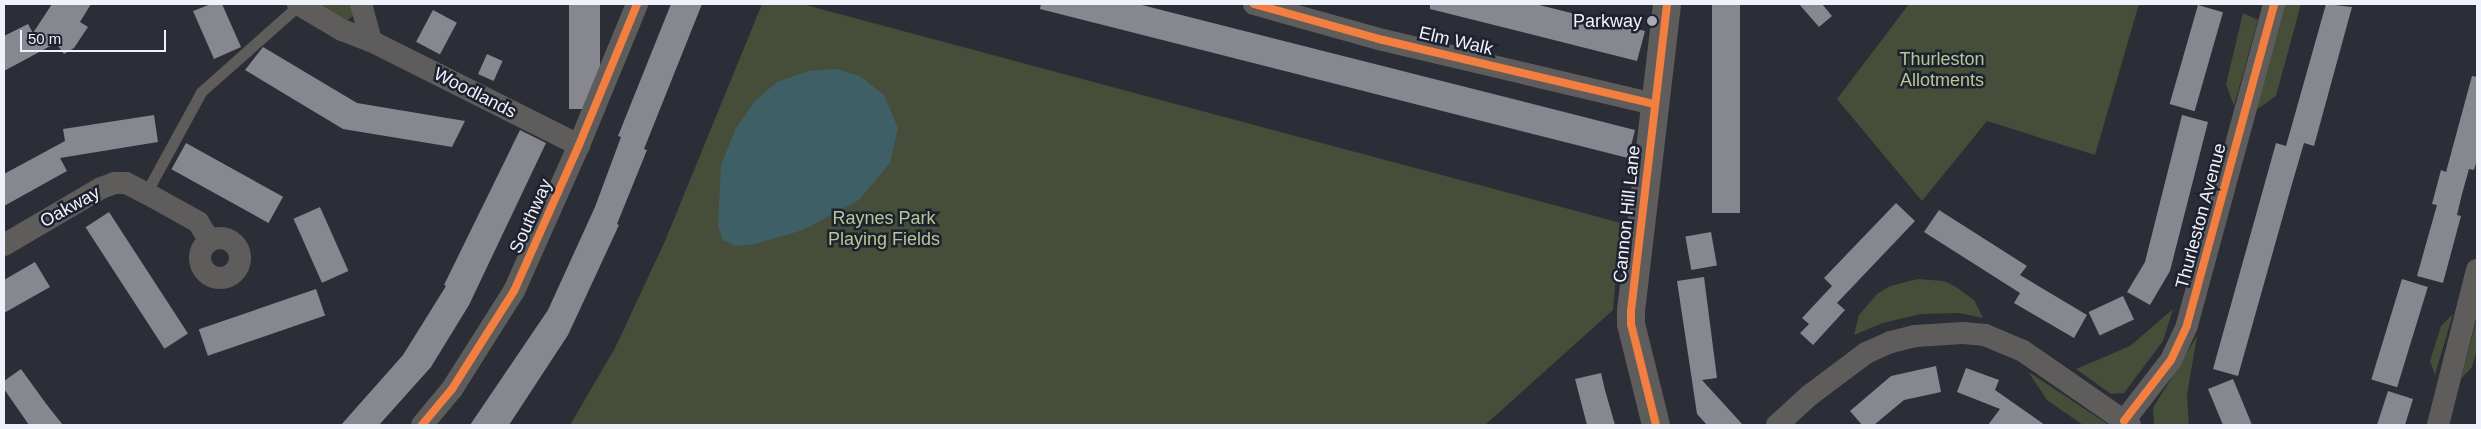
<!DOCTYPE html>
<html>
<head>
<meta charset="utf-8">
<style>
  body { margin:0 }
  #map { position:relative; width:2481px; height:429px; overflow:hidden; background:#2b2e36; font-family:Arial,sans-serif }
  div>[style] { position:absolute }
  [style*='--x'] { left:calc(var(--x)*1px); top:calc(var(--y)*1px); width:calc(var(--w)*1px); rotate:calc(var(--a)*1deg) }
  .green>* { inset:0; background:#464d39 }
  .water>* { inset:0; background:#3f5f66 }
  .building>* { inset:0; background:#86878f; transform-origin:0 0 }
  .service>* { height:11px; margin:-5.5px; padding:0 5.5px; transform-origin:5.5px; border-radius:5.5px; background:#5f5c5c }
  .minor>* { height:22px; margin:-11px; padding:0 11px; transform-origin:11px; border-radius:11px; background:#5f5c5c }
  .minor>.ring { margin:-11px; padding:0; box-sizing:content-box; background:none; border:22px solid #5f5c5c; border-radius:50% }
  .tertiary>* { height:28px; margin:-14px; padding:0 14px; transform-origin:14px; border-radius:14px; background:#5f5c5c }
  .cycleway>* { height:8px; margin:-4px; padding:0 4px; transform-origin:4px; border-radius:4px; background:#f27e40 }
  .dots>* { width:14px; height:14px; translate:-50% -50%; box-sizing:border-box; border:2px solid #1e222f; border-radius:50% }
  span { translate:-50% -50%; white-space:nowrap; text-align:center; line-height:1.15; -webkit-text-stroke:5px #1e222f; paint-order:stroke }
  .poi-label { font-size:18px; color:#eff2fb }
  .right { translate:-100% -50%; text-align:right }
  .street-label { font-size:18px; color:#eff2fb }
  .park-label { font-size:18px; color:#b7c794 }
  .frame { position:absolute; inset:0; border:5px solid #eff2fb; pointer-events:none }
  .scale { position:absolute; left:20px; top:30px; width:146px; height:22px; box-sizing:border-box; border:2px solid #eff2fb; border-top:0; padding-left:6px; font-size:15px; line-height:18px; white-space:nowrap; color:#eff2fb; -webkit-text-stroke:4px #1e222f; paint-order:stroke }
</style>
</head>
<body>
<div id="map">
  <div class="green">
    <div style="clip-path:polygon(307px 4px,353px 4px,354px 15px,345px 22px)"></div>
    <div style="clip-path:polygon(762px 4px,802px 4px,1621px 223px,1613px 310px,1485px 425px,570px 425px,615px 348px,665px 241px)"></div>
    <div style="clip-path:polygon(1909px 4px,2139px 4px,2095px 155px,1987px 121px,1922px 201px,1837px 99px)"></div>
    <div style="clip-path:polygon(2285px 4px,2301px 4px,2276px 96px,2256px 110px)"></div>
    <div style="clip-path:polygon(2243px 13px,2258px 20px,2234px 106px,2226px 84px)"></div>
    <div style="clip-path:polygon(1918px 279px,1944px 281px,1956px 287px,1974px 300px,1983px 318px,1959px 313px,1921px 314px,1883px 323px,1854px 335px,1859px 315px,1877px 294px,1890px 286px)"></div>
    <div style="clip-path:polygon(2173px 309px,2163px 341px,2124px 393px,2111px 394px,2076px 369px,2130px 346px)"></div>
    <div style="clip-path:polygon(2453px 314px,2435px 375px,2430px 361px,2441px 326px)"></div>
    <div style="clip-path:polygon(2477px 318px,2477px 349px,2472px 367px,2461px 379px)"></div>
    <div style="clip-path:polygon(2197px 336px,2187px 395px,2189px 425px,2154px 425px,2153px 408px)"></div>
    <div style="clip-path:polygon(2029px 373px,2030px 373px,2109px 425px,2083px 425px,2047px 400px)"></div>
  </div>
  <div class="water">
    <div style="clip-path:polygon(836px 69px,860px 76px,884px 95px,898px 128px,890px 163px,859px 200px,803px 230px,755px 244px,735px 246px,723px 240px,718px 227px,721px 165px,736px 128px,754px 102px,777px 82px,808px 71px)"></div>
  </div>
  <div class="building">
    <div style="clip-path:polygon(52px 4px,91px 4px,80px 22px,88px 27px,74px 48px,64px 54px,56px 43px,4px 71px,4px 36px,28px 24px,33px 33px)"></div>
    <div style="clip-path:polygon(211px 4px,222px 4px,241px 47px,214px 59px,193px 11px)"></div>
    <div style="left:569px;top:4px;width:31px;height:105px"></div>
    <div style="clip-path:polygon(671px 4px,702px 4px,644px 149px,647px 150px,617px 224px,619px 225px,568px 335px,509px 425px,470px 425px,548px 310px,595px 207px,621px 137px,618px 136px)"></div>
    <div style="clip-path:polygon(1041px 4px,1138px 4px,1635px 130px,1628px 158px,1040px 9px)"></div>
    <div style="clip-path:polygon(1430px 4px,1535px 4px,1645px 31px,1637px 61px,1430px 9px)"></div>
    <div style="left:1712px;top:4px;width:28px;height:209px"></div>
    <div style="clip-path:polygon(1799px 4px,1822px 4px,1832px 16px,1819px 27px)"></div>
    <div style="clip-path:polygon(2326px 4px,2352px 7px,2314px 146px,2304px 143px,2292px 184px,2238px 376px,2213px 369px,2276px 143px,2286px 146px)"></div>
    <div style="left:2198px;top:5px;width:26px;height:103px;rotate:16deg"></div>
    <div style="left:433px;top:10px;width:27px;height:36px;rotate:28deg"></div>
    <div style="clip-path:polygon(263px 47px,357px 103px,465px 121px,452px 147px,343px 129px,245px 70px)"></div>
    <div style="left:487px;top:54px;width:17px;height:22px;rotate:24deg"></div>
    <div style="clip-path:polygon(2472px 76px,2477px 77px,2477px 159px,2474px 170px,2469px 169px,2462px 194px,2457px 215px,2461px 216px,2443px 283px,2417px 276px,2437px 205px,2432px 204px,2441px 170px,2446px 172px)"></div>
    <div style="clip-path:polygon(154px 115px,158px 142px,60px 158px,67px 171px,4px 206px,4px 174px,65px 141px,63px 129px)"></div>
    <div style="clip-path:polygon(2182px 115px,2208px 122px,2170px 271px,2150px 305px,2127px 292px,2145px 262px)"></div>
    <div style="clip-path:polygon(520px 130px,546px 143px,469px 305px,431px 367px,379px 425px,341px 425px,403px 355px,446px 286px,444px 285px)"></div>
    <div style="left:186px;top:143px;width:111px;height:30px;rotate:29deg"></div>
    <div style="clip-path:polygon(1896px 203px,1915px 221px,1837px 303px,1845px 310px,1813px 345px,1800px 333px,1809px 324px,1802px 318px,1832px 286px,1824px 278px)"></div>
    <div style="left:320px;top:207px;width:70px;height:29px;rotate:66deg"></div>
    <div style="clip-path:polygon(1939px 210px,2027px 266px,2020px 275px,2087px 315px,2074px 338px,2014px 303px,2020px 293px,1924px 232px)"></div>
    <div style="left:109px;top:212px;width:145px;height:28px;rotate:57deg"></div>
    <div style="left:1711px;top:232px;width:34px;height:26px;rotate:80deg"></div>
    <div style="clip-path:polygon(35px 262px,50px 287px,4px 313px,4px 280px)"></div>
    <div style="clip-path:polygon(1704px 277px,1717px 378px,1702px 380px,1743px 425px,1707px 425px,1697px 414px,1677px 281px)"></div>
    <div style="left:2402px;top:279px;width:27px;height:105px;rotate:17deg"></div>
    <div style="left:316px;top:289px;width:28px;height:124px;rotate:71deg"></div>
    <div style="left:2123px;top:296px;width:26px;height:38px;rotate:65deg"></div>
    <div style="clip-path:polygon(1936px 366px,1941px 392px,1904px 400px,1874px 425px,1862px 425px,1850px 411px,1891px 376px)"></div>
    <div style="clip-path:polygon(1966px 368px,1999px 380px,1995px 390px,2045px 425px,1988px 425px,2000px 409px,1957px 392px)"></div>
    <div style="clip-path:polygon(21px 369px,47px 405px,63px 425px,29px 425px,4px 389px,4px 381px)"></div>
    <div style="clip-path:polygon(1601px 373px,1605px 390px,1615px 425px,1587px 425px,1575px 379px)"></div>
    <div style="clip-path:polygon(2233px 379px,2243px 403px,2252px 425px,2223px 425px,2208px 389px)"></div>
    <div style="clip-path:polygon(2388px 391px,2413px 399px,2405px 425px,2377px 425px)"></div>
  </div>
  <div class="service">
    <div style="--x:146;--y:193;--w:115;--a:-61.4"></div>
    <div style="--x:201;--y:92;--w:130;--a:-41.6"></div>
  </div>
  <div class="minor">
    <div style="--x:298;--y:4;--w:51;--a:30.6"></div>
    <div style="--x:342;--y:30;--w:31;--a:21"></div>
    <div style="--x:371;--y:41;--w:38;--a:-105"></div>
    <div style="--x:1254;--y:4;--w:134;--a:15.6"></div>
    <div style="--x:1383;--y:40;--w:277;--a:13.3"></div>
    <div style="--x:371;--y:41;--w:233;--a:26.6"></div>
    <div class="ring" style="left:200px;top:238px;width:18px;height:18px"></div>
    <div style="--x:4;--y:245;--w:113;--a:-30.4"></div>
    <div style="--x:101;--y:188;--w:15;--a:-20"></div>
    <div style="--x:115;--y:183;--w:11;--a:0"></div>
    <div style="--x:126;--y:183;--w:22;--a:27"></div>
    <div style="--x:146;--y:193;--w:60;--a:29.1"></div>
    <div style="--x:198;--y:222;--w:22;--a:58"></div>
    <div style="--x:2124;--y:421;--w:77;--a:-52.4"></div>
    <div style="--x:2171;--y:360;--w:38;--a:-65"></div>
    <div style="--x:2187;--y:325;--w:333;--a:-74.8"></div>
    <div style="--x:422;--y:425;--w:47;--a:-50.2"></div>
    <div style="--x:452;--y:389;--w:116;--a:-57.7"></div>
    <div style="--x:514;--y:291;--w:160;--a:-66"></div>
    <div style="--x:579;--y:145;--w:152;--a:-67.6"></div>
    <div style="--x:1777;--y:425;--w:45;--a:-42.3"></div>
    <div style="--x:1810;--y:395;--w:70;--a:-36.9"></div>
    <div style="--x:1866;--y:353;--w:27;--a:-24"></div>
    <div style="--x:1891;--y:342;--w:25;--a:-14"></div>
    <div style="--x:1915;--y:336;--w:48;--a:-3.6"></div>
    <div style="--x:1963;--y:333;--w:22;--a:5"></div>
    <div style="--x:1985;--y:335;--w:41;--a:22.8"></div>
    <div style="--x:2023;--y:351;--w:130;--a:34.7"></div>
    <div style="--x:2438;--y:425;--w:160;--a:-75.9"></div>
  </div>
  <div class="tertiary">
    <div style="--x:1656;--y:425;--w:104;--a:-103.9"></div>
    <div style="--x:1631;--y:324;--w:13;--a:-90"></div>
    <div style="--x:1631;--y:311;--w:309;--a:-83.3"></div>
  </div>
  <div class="cycleway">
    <div style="--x:1254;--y:4;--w:134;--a:15.6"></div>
    <div style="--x:1383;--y:40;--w:277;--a:13.3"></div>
    <div style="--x:2124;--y:421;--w:77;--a:-52.4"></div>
    <div style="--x:2171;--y:360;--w:38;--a:-65"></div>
    <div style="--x:2187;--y:325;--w:333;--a:-74.8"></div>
    <div style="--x:422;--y:425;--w:47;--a:-50.2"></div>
    <div style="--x:452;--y:389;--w:116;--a:-57.7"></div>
    <div style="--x:514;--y:291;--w:160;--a:-66"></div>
    <div style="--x:579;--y:145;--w:152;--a:-67.6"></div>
    <div style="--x:1656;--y:425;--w:104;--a:-103.9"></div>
    <div style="--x:1631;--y:324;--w:13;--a:-90"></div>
    <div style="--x:1631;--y:311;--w:309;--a:-83.3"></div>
  </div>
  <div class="dots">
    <div style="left:1652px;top:21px;background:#aaadb6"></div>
  </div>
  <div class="poi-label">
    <span class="right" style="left:1642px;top:21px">Parkway</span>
  </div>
  <div class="street-label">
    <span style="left:1456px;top:41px;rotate:13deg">Elm Walk</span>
    <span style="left:475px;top:93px;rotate:27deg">Woodlands</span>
    <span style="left:70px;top:207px;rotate:-29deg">Oakway</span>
    <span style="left:1627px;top:214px;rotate:-84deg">Cannon Hill Lane</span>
    <span style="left:531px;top:216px;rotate:-66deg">Southway</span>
    <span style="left:2201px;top:216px;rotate:-75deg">Thurleston Avenue</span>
  </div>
  <div class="park-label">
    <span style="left:1942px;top:70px">Thurleston<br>Allotments</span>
    <span style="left:884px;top:229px">Raynes Park<br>Playing Fields</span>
  </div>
  <div class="frame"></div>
  <div class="scale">50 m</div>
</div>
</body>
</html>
